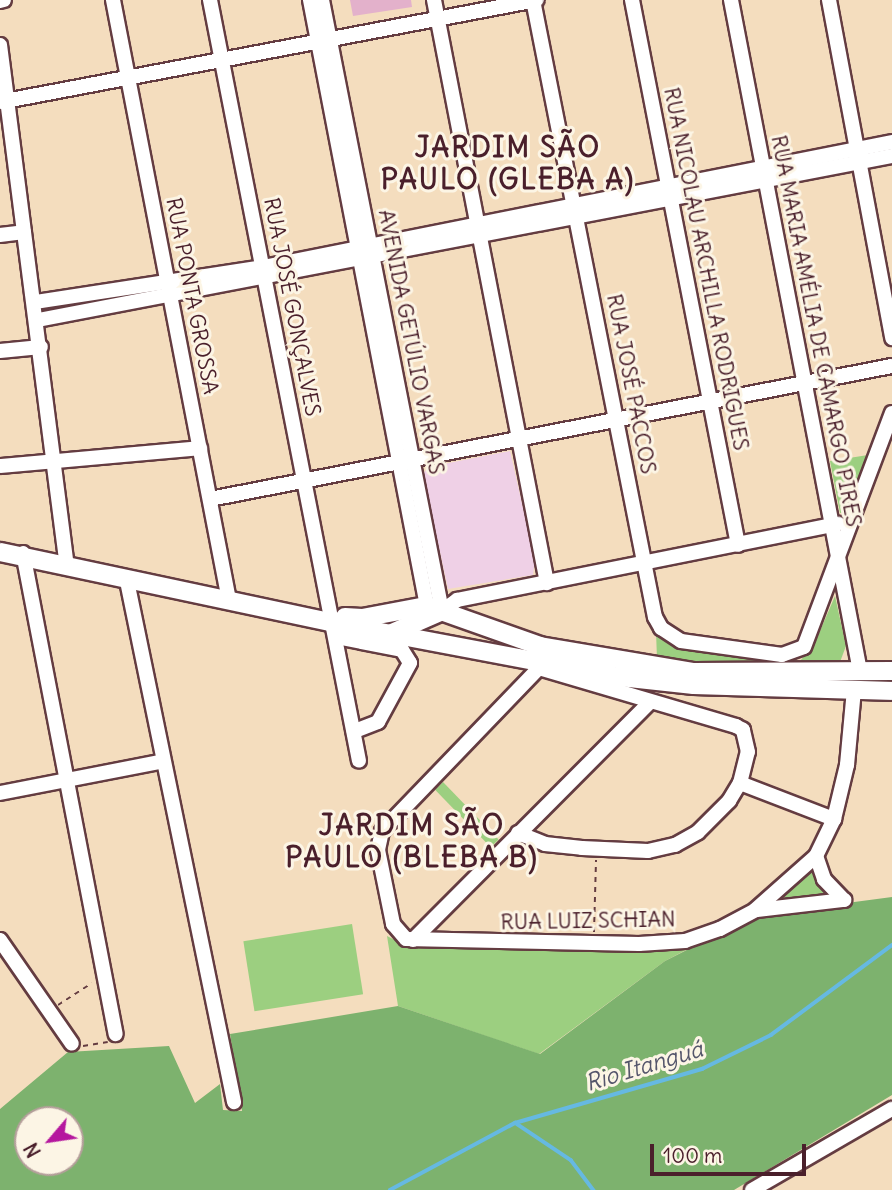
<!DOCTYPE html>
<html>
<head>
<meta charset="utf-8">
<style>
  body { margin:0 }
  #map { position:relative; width:892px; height:1190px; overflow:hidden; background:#f4ddbe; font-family:Delius,sans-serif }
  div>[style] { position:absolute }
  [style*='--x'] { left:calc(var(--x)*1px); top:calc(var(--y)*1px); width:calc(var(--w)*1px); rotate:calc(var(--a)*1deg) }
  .built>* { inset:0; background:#efd0e6 }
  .green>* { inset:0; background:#9ccf80; transform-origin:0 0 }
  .forest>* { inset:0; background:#7db26e }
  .stream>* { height:3.5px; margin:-1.75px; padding:0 1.75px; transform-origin:1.75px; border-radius:1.75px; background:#66b9e2 }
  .building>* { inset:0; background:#e3b1cb }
  .path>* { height:2px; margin-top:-1px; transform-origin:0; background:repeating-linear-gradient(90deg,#643c41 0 5px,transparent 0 10px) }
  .roads { filter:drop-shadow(2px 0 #643c41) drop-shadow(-2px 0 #643c41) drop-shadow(0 2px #643c41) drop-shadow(0 -2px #643c41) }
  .minor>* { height:14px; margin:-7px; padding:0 7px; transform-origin:7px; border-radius:7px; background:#fff }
  .major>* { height:18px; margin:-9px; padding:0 9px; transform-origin:9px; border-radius:9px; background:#fff }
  span { translate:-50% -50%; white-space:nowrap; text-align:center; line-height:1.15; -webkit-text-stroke:6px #fcf5e5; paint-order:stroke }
  .street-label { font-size:21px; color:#4a1f2b }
  .water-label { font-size:23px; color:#54556b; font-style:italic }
  .district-label { font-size:28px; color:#4a1f2b; font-weight:700; letter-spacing:2px }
  .north { position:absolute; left:14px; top:1106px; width:70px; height:70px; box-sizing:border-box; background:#fcf5e5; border:2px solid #b59f9b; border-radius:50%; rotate:241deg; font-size:19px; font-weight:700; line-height:28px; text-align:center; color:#4a1f2b }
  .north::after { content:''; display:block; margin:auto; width:24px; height:32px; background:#b5179e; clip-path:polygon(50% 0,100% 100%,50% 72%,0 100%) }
  .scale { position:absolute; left:650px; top:1144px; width:156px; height:32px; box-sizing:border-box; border:4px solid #4a1f2b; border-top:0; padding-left:9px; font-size:21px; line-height:24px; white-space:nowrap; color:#4a1f2b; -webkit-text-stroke:5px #fcf5e5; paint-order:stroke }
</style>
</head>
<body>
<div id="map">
  <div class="built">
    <div style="clip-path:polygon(510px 451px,535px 560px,533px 575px,448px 589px,423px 474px,428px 467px)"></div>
  </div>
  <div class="green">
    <div style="clip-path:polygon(868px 455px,850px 512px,840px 513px,830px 461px)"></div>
    <div style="clip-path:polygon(835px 596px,846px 646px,840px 662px,798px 668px,657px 659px,656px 632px,800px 661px,814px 645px)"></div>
    <div style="left:443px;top:782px;width:80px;height:11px;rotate:46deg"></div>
    <div style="clip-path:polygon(816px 867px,835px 898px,769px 905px)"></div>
    <div style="left:352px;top:924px;width:71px;height:110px;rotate:81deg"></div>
    <div style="clip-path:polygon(387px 936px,411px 948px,660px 950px,701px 942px,665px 961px,539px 1054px,398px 1006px)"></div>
  </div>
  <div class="forest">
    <div style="clip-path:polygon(evenodd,892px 897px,892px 1095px,734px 1190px,0 1190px,0 1109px,68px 1052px,169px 1046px,195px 1103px,220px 1084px,223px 1110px,242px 1111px,230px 1034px,398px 1006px,540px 1054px,665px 961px,756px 915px,892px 897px,28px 1120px,70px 1120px,70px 1162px,28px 1162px,28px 1120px)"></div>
  </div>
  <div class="stream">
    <div style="--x:517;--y:1124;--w:65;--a:33.7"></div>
    <div style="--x:571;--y:1160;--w:38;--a:53"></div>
    <div style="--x:390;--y:1190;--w:142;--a:-28.2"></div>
    <div style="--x:515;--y:1123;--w:195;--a:-16.1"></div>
    <div style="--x:702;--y:1069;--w:77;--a:-26.2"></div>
    <div style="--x:771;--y:1035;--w:151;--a:-36.6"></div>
  </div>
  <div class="building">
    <div style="clip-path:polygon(350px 0,411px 0,412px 7px,353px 16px)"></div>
  </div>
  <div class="path">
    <div style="--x:594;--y:932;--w:72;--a:-88.4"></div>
    <div style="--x:58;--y:1005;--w:40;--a:-32.9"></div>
    <div style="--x:83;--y:1046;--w:25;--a:-9"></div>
  </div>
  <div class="roads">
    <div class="minor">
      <div style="--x:113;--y:0;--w:611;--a:79.06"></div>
      <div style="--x:210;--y:0;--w:775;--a:78.92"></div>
      <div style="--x:310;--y:0;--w:617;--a:79.07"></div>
      <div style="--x:322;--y:0;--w:623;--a:78.89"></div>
      <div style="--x:434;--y:0;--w:594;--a:79.03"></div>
      <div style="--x:533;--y:0;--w:629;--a:78.82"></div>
      <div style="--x:655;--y:617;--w:13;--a:61"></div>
      <div style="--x:661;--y:628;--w:24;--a:33"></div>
      <div style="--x:681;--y:641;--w:102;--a:7.9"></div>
      <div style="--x:782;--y:655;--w:23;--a:-20"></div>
      <div style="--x:804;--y:647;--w:250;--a:-69.4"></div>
      <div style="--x:632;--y:0;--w:555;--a:78.99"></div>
      <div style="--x:731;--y:0;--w:683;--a:79.12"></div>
      <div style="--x:829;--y:0;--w:344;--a:79.4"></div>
      <div style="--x:0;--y:1;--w:4;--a:-14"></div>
      <div style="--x:0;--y:45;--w:526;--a:82.69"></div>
      <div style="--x:0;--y:102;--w:546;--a:-10.77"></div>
      <div style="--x:0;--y:235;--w:24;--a:-7"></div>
      <div style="--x:35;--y:302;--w:231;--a:-8.7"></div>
      <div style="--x:263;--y:267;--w:641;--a:-11.24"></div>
      <div style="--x:38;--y:320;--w:870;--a:-10.87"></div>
      <div style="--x:0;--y:351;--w:41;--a:-5.6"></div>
      <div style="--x:0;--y:466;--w:201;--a:-5.1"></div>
      <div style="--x:210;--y:499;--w:695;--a:-11.04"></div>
      <div style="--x:23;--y:553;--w:490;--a:79.1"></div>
      <div style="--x:127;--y:581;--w:532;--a:78.39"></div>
      <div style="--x:442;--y:611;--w:19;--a:-36"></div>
      <div style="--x:457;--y:600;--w:389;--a:-11.3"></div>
      <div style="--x:336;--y:637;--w:67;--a:11.1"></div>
      <div style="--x:402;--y:650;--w:15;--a:58"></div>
      <div style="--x:410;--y:663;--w:67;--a:118.5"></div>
      <div style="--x:378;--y:722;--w:26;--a:159"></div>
      <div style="--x:538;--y:669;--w:225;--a:133.9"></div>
      <div style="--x:382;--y:831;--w:19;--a:102"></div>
      <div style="--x:378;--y:850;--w:76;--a:78.5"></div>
      <div style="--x:393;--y:924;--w:20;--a:49"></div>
      <div style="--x:406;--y:939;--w:233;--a:1.2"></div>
      <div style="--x:639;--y:944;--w:46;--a:-3.7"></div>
      <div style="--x:685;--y:941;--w:37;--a:-19"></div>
      <div style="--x:720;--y:929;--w:40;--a:-28"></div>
      <div style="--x:755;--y:910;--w:81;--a:-41.5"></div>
      <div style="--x:816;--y:856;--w:41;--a:-64.1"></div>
      <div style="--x:834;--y:819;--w:56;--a:-76.5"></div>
      <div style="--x:847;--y:765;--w:75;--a:-84.7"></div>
      <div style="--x:740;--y:783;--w:101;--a:21"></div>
      <div style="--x:0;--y:793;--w:163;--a:-11"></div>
      <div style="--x:518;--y:833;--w:29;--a:22"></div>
      <div style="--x:545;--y:844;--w:37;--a:6"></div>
      <div style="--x:582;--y:848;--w:66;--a:2.6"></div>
      <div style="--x:648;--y:851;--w:28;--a:-13"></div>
      <div style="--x:675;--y:845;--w:26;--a:-29"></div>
      <div style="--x:698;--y:832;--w:44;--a:-45"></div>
      <div style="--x:729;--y:801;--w:21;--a:-59"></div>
      <div style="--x:740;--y:783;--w:32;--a:-76"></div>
      <div style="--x:748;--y:752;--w:23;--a:-103"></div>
      <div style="--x:743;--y:730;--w:8;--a:-150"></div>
      <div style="--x:736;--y:726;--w:209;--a:-163.6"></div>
      <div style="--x:757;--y:910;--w:88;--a:-6.6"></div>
      <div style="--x:844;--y:900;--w:29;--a:-134"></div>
      <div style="--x:824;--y:879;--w:24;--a:-109"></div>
      <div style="--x:0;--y:940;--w:126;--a:55.3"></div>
      <div style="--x:413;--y:940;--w:334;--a:-45.1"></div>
      <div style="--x:752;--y:1190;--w:162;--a:-30.1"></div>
    </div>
    <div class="major">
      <div style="--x:0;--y:552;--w:340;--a:12"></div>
      <div style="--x:333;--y:623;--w:292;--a:10.7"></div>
      <div style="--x:620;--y:677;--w:74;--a:6.2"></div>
      <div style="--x:694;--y:685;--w:198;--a:1.7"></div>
      <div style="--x:345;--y:617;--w:17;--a:3"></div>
      <div style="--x:362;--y:618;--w:66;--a:-10.5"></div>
      <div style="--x:427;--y:606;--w:120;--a:19.5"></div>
      <div style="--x:540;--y:646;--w:156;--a:9.6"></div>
      <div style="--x:694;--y:672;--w:198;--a:-0.3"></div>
      <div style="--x:392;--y:633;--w:55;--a:-23.7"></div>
    </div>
  </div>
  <div class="street-label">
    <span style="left:706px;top:269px;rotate:79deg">RUA NICOLAU ARCHILLA RODRIGUES</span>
    <span style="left:192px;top:296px;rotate:79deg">RUA PONTA GROSSA</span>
    <span style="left:292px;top:307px;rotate:79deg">RUA JOSÉ GONÇALVES</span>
    <span style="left:816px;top:331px;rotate:79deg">RUA MARIA AMÉLIA DE CAMARGO PIRES</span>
    <span style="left:411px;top:342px;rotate:79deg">AVENIDA GETÚLIO VARGAS</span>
    <span style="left:631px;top:384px;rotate:79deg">RUA JOSÉ PACCOS</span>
    <span style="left:588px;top:921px;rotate:-1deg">RUA LUIZ SCHIAN</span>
  </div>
  <div class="water-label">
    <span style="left:644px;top:1066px;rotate:-17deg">Rio Itanguá</span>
  </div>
  <div class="district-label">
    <span style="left:508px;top:163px">JARDIM SÃO<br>PAULO (GLEBA A)</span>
    <span style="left:412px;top:841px">JARDIM SÃO<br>PAULO (BLEBA B)</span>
  </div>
  <div class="north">N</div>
  <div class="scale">100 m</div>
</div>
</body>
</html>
